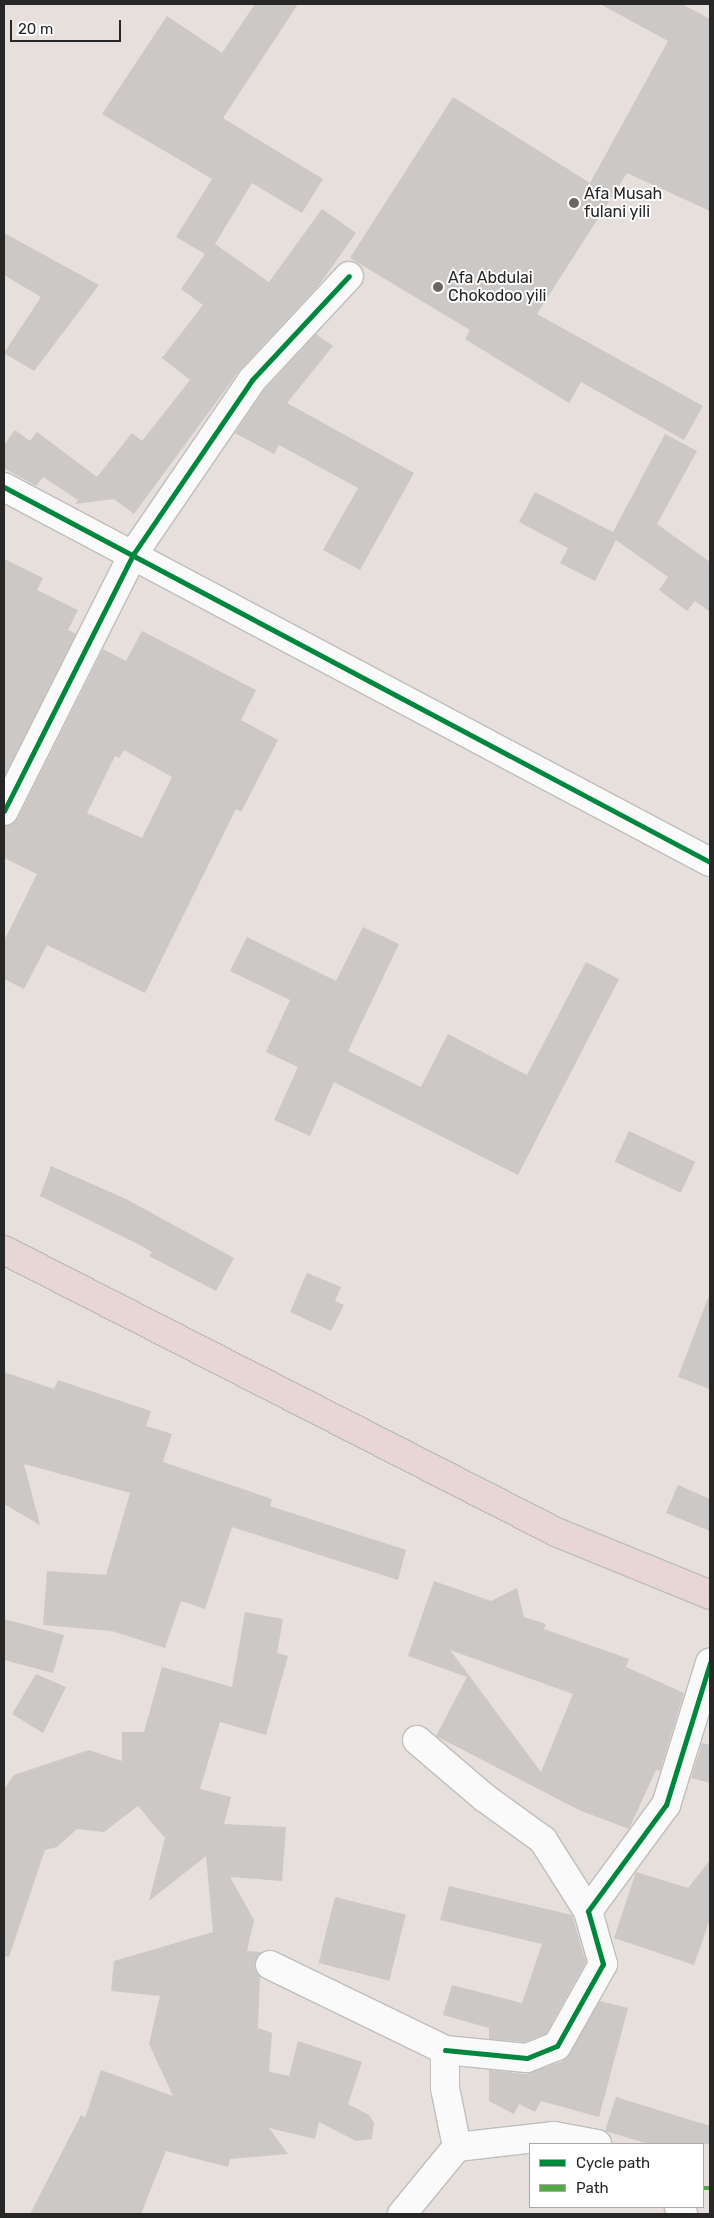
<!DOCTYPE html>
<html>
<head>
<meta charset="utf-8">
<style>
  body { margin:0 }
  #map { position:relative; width:714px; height:2218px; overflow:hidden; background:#e6dfdc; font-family:Rubik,sans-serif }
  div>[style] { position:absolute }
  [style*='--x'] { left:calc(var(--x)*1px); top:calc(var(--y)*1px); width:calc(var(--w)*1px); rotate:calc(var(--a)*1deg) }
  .building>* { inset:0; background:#ccc8c6; transform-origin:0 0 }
  .roads { filter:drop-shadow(1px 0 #bfbebd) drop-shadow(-1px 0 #bfbebd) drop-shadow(0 1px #bfbebd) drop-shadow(0 -1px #bfbebd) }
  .minor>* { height:28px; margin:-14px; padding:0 14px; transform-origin:14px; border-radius:14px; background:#fbfafa }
  .highway>* { height:28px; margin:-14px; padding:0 14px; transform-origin:14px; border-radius:14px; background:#e7d6d3 }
  .quiet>* { height:4px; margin-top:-2px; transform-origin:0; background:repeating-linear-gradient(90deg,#53aa44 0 8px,transparent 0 12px) }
  .cycleway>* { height:5px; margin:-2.5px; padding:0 2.5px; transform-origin:2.5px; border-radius:2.5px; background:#00873e }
  .dots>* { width:14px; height:14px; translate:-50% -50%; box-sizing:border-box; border:2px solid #fff; border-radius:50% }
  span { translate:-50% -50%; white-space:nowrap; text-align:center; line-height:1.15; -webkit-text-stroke:4px #fff; paint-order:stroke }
  .poi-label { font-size:16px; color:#272727 }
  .left { translate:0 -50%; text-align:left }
  .frame { position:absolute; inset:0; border:5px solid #272727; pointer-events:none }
  .legend { position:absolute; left:529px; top:2143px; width:175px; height:65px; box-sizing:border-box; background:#fff; border:1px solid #a9a9a9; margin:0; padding:6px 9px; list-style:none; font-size:15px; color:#272727 }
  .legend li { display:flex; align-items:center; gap:10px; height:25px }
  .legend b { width:25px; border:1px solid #a9a9a9 }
  .scale { position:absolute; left:10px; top:20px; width:111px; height:22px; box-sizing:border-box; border:2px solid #272727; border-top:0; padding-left:6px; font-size:15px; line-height:18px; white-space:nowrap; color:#272727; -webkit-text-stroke:4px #fff; paint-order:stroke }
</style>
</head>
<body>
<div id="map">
  <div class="building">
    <div style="clip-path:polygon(255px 4px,298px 4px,223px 118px,323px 179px,302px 213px,252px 183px,215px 244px,269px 282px,322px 209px,356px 233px,319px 285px,239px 371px,134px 514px,114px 499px,75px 504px,78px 500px,43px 477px,36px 486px,4px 468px,4px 445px,15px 430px,30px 441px,37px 432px,97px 477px,132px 433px,142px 441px,190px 380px,162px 358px,203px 305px,181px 289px,205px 254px,176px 237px,212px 179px,102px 114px,167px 16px,222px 53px)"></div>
    <div style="clip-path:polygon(600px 4px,682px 4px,710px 19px,710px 211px,627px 173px,537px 314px,703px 406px,684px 440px,581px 382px,569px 403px,465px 339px,470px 330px,350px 258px,453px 97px,590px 183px,668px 41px)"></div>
    <div style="clip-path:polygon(4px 233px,99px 285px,34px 371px,4px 353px,41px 297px,4px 275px)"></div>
    <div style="clip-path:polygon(316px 334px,333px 346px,287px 403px,414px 473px,360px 570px,323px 550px,358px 488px,279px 445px,274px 454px,235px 433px,264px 390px)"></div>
    <div style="clip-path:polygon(665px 434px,697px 451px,657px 524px,710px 562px,710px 612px,695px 601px,687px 611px,659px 590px,668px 577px,616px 540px,595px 581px,560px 563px,568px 548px,519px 522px,535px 492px,613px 532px)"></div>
    <div style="clip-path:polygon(4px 559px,43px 578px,37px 590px,78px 610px,68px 630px,76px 634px,4px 777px)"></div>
    <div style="clip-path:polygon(evenodd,142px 631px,256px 690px,241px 720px,278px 740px,241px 812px,236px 809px,145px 993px,47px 945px,24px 989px,4px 979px,4px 941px,37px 874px,4px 858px,4px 826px,18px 818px,103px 649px,126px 661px,142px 631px,124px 750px,172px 777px,142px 838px,87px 813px,115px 756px,119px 758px,124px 750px)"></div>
    <div style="clip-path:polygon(363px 927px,399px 944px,348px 1051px,421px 1087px,448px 1034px,527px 1075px,586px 962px,619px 979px,518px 1175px,334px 1082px,310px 1136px,274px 1120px,298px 1067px,266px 1052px,290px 1000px,230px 971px,247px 937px,336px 981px)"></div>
    <div style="left:629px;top:1131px;width:73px;height:34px;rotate:25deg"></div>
    <div style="clip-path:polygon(51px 1166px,126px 1199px,234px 1258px,216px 1291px,149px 1256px,152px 1252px,138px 1244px,40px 1196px)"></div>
    <div style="clip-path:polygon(307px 1273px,341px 1287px,335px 1301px,344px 1305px,331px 1331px,290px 1312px)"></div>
    <div style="clip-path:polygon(708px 1298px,710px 1298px,710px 1389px,678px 1377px)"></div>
    <div style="clip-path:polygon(4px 1372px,54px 1389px,58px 1380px,151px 1411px,146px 1426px,172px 1434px,163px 1462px,272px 1499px,270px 1506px,406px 1550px,398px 1580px,232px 1527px,205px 1609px,181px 1601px,165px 1648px,112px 1631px,43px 1625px,47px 1571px,106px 1575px,130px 1493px,24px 1464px,40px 1525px,4px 1504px)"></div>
    <div style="clip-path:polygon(678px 1485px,710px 1499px,710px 1531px,666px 1513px)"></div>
    <div style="clip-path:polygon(evenodd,434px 1581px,491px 1601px,517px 1588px,524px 1617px,546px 1624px,544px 1629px,629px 1659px,626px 1667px,684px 1693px,660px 1771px,656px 1770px,629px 1829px,579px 1810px,436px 1736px,467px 1677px,408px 1656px,434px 1581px,450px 1650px,573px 1694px,541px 1772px,468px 1674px,450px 1650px)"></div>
    <div style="clip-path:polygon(245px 1612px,283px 1619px,277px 1653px,288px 1656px,266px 1735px,220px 1722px,200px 1789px,231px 1797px,224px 1824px,286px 1827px,282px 1881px,230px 1877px,254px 1920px,247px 1951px,261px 1952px,254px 1966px,260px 1976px,258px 2028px,272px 2033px,269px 2072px,289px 2076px,298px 2041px,362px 2062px,348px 2104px,369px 2115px,374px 2123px,372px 2139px,356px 2141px,319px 2122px,315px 2139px,269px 2128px,288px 2154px,230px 2159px,228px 2167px,166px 2151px,141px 2214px,30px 2214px,81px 2115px,85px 2118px,101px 2070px,173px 2096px,149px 2044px,160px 1996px,111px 1991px,114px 1961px,213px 1932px,206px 1856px,149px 1901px,165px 1838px,138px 1806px,104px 1832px,77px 1829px,57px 1847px,45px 1850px,9px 1957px,4px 1956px,4px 1789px,14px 1775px,89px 1750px,122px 1761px,122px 1732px,144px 1732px,162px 1667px,232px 1687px)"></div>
    <div style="clip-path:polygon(4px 1619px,64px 1635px,53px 1673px,4px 1660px)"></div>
    <div style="clip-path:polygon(36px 1674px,66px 1687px,43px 1733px,12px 1714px)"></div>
    <div style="clip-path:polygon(702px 1743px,710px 1745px,710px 1783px,691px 1778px)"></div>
    <div style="clip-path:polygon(710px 1860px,710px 1919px,694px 1965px,614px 1938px,636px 1872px,688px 1888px)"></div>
    <div style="clip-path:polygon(449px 1886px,572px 1915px,586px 1962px,546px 2034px,525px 2042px,489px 2039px,489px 2028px,443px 2015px,452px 1985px,522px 2003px,542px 1944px,440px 1920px)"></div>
    <div style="left:335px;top:1897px;width:73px;height:68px;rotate:14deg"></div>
    <div style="clip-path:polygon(600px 2001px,628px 2008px,599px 2117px,541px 2101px,535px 2112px,519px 2104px,514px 2114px,489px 2101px,489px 2070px,526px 2074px,563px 2061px)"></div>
    <div style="clip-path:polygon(616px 2097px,710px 2126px,710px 2144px,649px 2144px,605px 2131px)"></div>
  </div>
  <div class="roads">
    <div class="minor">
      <div style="--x:4;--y:487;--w:799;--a:27.98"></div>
      <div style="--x:4;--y:811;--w:289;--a:-63.3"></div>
      <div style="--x:134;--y:553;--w:209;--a:-55.7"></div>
      <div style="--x:252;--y:380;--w:142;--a:-47"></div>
      <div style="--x:417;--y:1740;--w:89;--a:40.5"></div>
      <div style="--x:485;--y:1798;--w:72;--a:35.9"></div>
      <div style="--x:543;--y:1840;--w:84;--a:57.6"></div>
      <div style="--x:270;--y:1965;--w:195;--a:25.9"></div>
      <div style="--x:445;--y:2050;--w:38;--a:90"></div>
      <div style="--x:445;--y:2088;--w:60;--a:78.5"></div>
      <div style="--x:457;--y:2147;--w:98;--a:-6.5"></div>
      <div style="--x:554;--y:2136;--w:44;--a:10.5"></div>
      <div style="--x:445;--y:2050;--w:82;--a:5.6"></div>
      <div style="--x:527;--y:2058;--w:32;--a:-22"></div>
      <div style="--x:557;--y:2046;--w:94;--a:-60.7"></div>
      <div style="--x:603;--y:1964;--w:55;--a:-105.8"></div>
      <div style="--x:588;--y:1911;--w:132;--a:-53.7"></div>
      <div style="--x:666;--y:1805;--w:149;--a:-72.8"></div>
      <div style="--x:679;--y:2207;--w:8;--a:60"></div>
      <div style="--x:402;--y:2214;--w:87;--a:-50.6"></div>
    </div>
    <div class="highway">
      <div style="--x:4;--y:1250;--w:620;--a:27.06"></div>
      <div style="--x:556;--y:1532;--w:166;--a:22.2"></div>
    </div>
  </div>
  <div class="quiet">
    <div style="--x:703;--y:2188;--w:7;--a:0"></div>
  </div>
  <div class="cycleway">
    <div style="--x:4;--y:487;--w:799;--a:27.98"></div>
    <div style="--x:4;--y:811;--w:289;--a:-63.3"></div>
    <div style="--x:134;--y:553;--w:209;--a:-55.7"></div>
    <div style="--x:252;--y:380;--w:142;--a:-47"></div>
    <div style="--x:445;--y:2050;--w:82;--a:5.6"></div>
    <div style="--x:527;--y:2058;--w:32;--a:-22"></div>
    <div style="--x:557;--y:2046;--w:94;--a:-60.7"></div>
    <div style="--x:603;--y:1964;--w:55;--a:-105.8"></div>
    <div style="--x:588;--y:1911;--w:132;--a:-53.7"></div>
    <div style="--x:666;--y:1805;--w:149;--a:-72.8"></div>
  </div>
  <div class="dots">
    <div style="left:574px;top:203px;background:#6a6766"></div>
    <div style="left:438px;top:287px;background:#6a6766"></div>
  </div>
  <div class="poi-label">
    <span class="left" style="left:584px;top:203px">Afa Musah<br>fulani yili</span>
    <span class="left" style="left:448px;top:287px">Afa Abdulai<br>Chokodoo yili</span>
  </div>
  <div class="frame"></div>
  <ul class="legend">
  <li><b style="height:6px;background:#00873e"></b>Cycle path</li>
  <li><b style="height:6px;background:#53aa44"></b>Path</li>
  </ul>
  <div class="scale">20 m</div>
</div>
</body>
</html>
